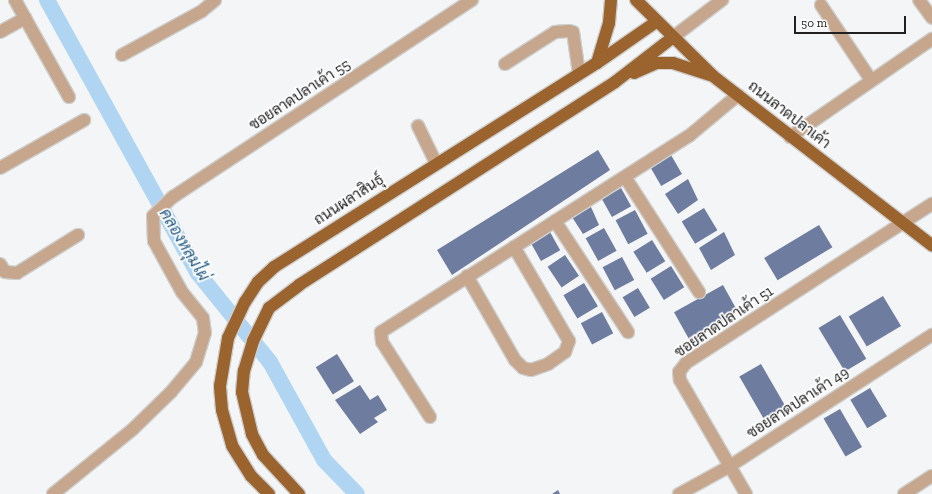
<!DOCTYPE html>
<html>
<head>
<meta charset="utf-8">
<style>
  body { margin:0 }
  #map { position:relative; width:932px; height:494px; overflow:hidden; background:#f4f5f6; font-family:"Zilla Slab",Sarabun,serif }
  div>[style] { position:absolute }
  [style*='--x'] { left:calc(var(--x)*1px); top:calc(var(--y)*1px); width:calc(var(--w)*1px); rotate:calc(var(--a)*1deg) }
  .canal>* { height:16px; margin:-8px; padding:0 8px; transform-origin:8px; border-radius:8px; background:#b0d5f2 }
  .building>* { inset:0; background:#6d7c9f; transform-origin:0 0 }
  .roads { filter:drop-shadow(1px 0 #cecfcf) drop-shadow(-1px 0 #cecfcf) drop-shadow(0 1px #cecfcf) drop-shadow(0 -1px #cecfcf) }
  .minor>* { height:12px; margin:-6px; padding:0 6px; transform-origin:6px; border-radius:6px; background:#c6a68c }
  .major>* { height:12px; margin:-6px; padding:0 6px; transform-origin:6px; border-radius:6px; background:#9b632e }
  span { translate:-50% -50%; white-space:nowrap; text-align:center; line-height:1.15; -webkit-text-stroke:3.5px #fff; paint-order:stroke }
  .street-label { font-size:15px; color:#202020 }
  .water-label { font-size:16px; color:#245c84; font-style:italic }
  .scale { position:absolute; left:794px; top:16px; width:112px; height:18px; box-sizing:border-box; border:2px solid #202020; border-top:0; padding-left:5px; font-size:12px; line-height:14px; white-space:nowrap; color:#202020; -webkit-text-stroke:3px #fff; paint-order:stroke }
</style>
</head>
<body>
<div id="map">
  <div class="canal">
    <div style="--x:47;--y:0;--w:311;--a:61.1"></div>
    <div style="--x:197;--y:272;--w:116;--a:51"></div>
    <div style="--x:270;--y:362;--w:112;--a:61.1"></div>
    <div style="--x:324;--y:460;--w:47;--a:45.9"></div>
  </div>
  <div class="building">
    <div style="clip-path:polygon(598px 150px,610px 170px,452px 275px,437px 250px)"></div>
    <div style="left:671px;top:155px;width:22px;height:24px;rotate:60deg"></div>
    <div style="clip-path:polygon(688px 179px,698px 200px,678px 214px,665px 194px)"></div>
    <div style="left:621px;top:188px;width:21px;height:22px;rotate:61deg"></div>
    <div style="clip-path:polygon(591px 207px,599px 225px,583px 234px,572px 217px)"></div>
    <div style="left:704px;top:208px;width:26px;height:26px;rotate:59deg"></div>
    <div style="left:635px;top:210px;width:27px;height:22px;rotate:62deg"></div>
    <div style="left:819px;top:225px;width:26px;height:64px;rotate:59deg"></div>
    <div style="left:604px;top:228px;width:26px;height:21px;rotate:61deg"></div>
    <div style="left:550px;top:232px;width:21px;height:22px;rotate:61deg"></div>
    <div style="clip-path:polygon(724px 232px,735px 255px,711px 270px,699px 248px)"></div>
    <div style="left:652px;top:240px;width:25px;height:22px;rotate:58deg"></div>
    <div style="left:565px;top:255px;width:25px;height:21px;rotate:56deg"></div>
    <div style="left:622px;top:257px;width:26px;height:22px;rotate:62deg"></div>
    <div style="left:671px;top:266px;width:25px;height:24px;rotate:58deg"></div>
    <div style="left:584px;top:283px;width:27px;height:24px;rotate:59deg"></div>
    <div style="left:723px;top:285px;width:31px;height:56px;rotate:61deg"></div>
    <div style="left:638px;top:288px;width:23px;height:18px;rotate:59deg"></div>
    <div style="left:883px;top:296px;width:35px;height:40px;rotate:59deg"></div>
    <div style="left:602px;top:312px;width:24px;height:24px;rotate:62deg"></div>
    <div style="left:840px;top:315px;width:51px;height:25px;rotate:59deg"></div>
    <div style="left:337px;top:354px;width:32px;height:25px;rotate:58deg"></div>
    <div style="left:761px;top:364px;width:52px;height:25px;rotate:60deg"></div>
    <div style="clip-path:polygon(360px 385px,370px 400px,378px 395px,387px 410px,374px 418px,378px 422px,360px 434px,335px 400px)"></div>
    <div style="left:870px;top:388px;width:33px;height:23px;rotate:59deg"></div>
    <div style="left:840px;top:409px;width:44px;height:19px;rotate:60deg"></div>
    <div style="clip-path:polygon(558px 490px,560px 494px,552px 494px)"></div>
  </div>
  <div class="roads">
    <div class="minor">
      <div style="--x:15;--y:0;--w:111;--a:60.9"></div>
      <div style="--x:919;--y:0;--w:22;--a:54"></div>
      <div style="--x:821;--y:5;--w:90;--a:56.3"></div>
      <div style="--x:0;--y:32;--w:29;--a:-29"></div>
      <div style="--x:672;--y:38;--w:63;--a:-37.2"></div>
      <div style="--x:122;--y:55;--w:91;--a:-28.8"></div>
      <div style="--x:202;--y:11;--w:17;--a:-40"></div>
      <div style="--x:505;--y:64;--w:59;--a:-32.6"></div>
      <div style="--x:555;--y:32;--w:14;--a:-4"></div>
      <div style="--x:569;--y:31;--w:4;--a:14"></div>
      <div style="--x:573;--y:32;--w:41;--a:81.7"></div>
      <div style="--x:418;--y:126;--w:41;--a:64.1"></div>
      <div style="--x:790;--y:137;--w:173;--a:-34.6"></div>
      <div style="--x:0;--y:168;--w:97;--a:-29.7"></div>
      <div style="--x:625;--y:177;--w:137;--a:57.2"></div>
      <div style="--x:555;--y:221;--w:133;--a:56.7"></div>
      <div style="--x:0;--y:264;--w:9;--a:58"></div>
      <div style="--x:5;--y:272;--w:12;--a:5"></div>
      <div style="--x:17;--y:273;--w:72;--a:-31.9"></div>
      <div style="--x:467;--y:276;--w:97;--a:60.3"></div>
      <div style="--x:515;--y:360;--w:11;--a:45"></div>
      <div style="--x:523;--y:368;--w:8;--a:14"></div>
      <div style="--x:531;--y:370;--w:18;--a:-19"></div>
      <div style="--x:548;--y:364;--w:21;--a:-35"></div>
      <div style="--x:565;--y:352;--w:12;--a:-70"></div>
      <div style="--x:569;--y:341;--w:109;--a:-120.3"></div>
      <div style="--x:430;--y:417;--w:89;--a:-122.6"></div>
      <div style="--x:382;--y:342;--w:10;--a:-96"></div>
      <div style="--x:381;--y:332;--w:365;--a:-32.5"></div>
      <div style="--x:689;--y:136;--w:64;--a:-39.9"></div>
      <div style="--x:53;--y:494;--w:103;--a:-39.1"></div>
      <div style="--x:133;--y:429;--w:53;--a:-44.2"></div>
      <div style="--x:171;--y:392;--w:39;--a:-50"></div>
      <div style="--x:196;--y:362;--w:30;--a:-73"></div>
      <div style="--x:205;--y:333;--w:15;--a:-98"></div>
      <div style="--x:203;--y:318;--w:33;--a:-129"></div>
      <div style="--x:182;--y:292;--w:58;--a:-118.8"></div>
      <div style="--x:154;--y:241;--w:25;--a:-92"></div>
      <div style="--x:153;--y:216;--w:28;--a:-44"></div>
      <div style="--x:173;--y:197;--w:358;--a:-33.4"></div>
      <div style="--x:679;--y:494;--w:58;--a:-28.8"></div>
      <div style="--x:730;--y:466;--w:241;--a:-33"></div>
      <div style="--x:746;--y:494;--w:132;--a:-120.1"></div>
      <div style="--x:680;--y:380;--w:8;--a:-97"></div>
      <div style="--x:679;--y:372;--w:11;--a:-52"></div>
      <div style="--x:686;--y:363;--w:293;--a:-32.9"></div>
      <div style="--x:904;--y:494;--w:33;--a:-33"></div>
    </div>
    <div class="major">
      <div style="--x:636;--y:0;--w:108;--a:44.6"></div>
      <div style="--x:713;--y:76;--w:277;--a:37.7"></div>
      <div style="--x:597;--y:63;--w:42;--a:-73.3"></div>
      <div style="--x:609;--y:23;--w:23;--a:-85"></div>
      <div style="--x:634;--y:73;--w:24;--a:-24"></div>
      <div style="--x:656;--y:63;--w:17;--a:0"></div>
      <div style="--x:673;--y:63;--w:39;--a:18"></div>
      <div style="--x:269;--y:494;--w:25;--a:-135"></div>
      <div style="--x:251;--y:476;--w:36;--a:-122"></div>
      <div style="--x:232;--y:445;--w:36;--a:-106"></div>
      <div style="--x:222;--y:410;--w:24;--a:-95"></div>
      <div style="--x:220;--y:386;--w:49;--a:-80.5"></div>
      <div style="--x:228;--y:338;--w:40;--a:-65"></div>
      <div style="--x:245;--y:302;--w:24;--a:-57"></div>
      <div style="--x:258;--y:282;--w:22;--a:-43"></div>
      <div style="--x:274;--y:267;--w:382;--a:-32.3"></div>
      <div style="--x:597;--y:63;--w:72;--a:-34.8"></div>
      <div style="--x:299;--y:494;--w:53;--a:-132.7"></div>
      <div style="--x:263;--y:455;--w:24;--a:-118"></div>
      <div style="--x:252;--y:434;--w:43;--a:-103.4"></div>
      <div style="--x:242;--y:392;--w:21;--a:-85"></div>
      <div style="--x:244;--y:371;--w:31;--a:-73"></div>
      <div style="--x:253;--y:341;--w:37;--a:-64"></div>
      <div style="--x:269;--y:308;--w:38;--a:-37"></div>
      <div style="--x:299;--y:285;--w:376;--a:-32.7"></div>
      <div style="--x:615;--y:82;--w:72;--a:-37.7"></div>
    </div>
  </div>
  <div class="street-label">
    <span style="left:300px;top:95px;rotate:-33deg">ซอยลาดปลาเค้า 55</span>
    <span style="left:789px;top:115px;rotate:38deg">ถนนลาดปลาเค้า</span>
    <span style="left:349px;top:200px;rotate:-33deg">ถนนผลาสินธุ์</span>
    <span style="left:724px;top:322px;rotate:-34deg">ซอยลาดปลาเค้า 51</span>
    <span style="left:798px;top:403px;rotate:-33deg">ซอยลาดปลาเค้า 49</span>
  </div>
  <div class="water-label">
    <span style="left:184px;top:245px;rotate:59deg">คลองหลุมไผ่</span>
  </div>
  <div class="scale">50 m</div>
</div>
</body>
</html>
